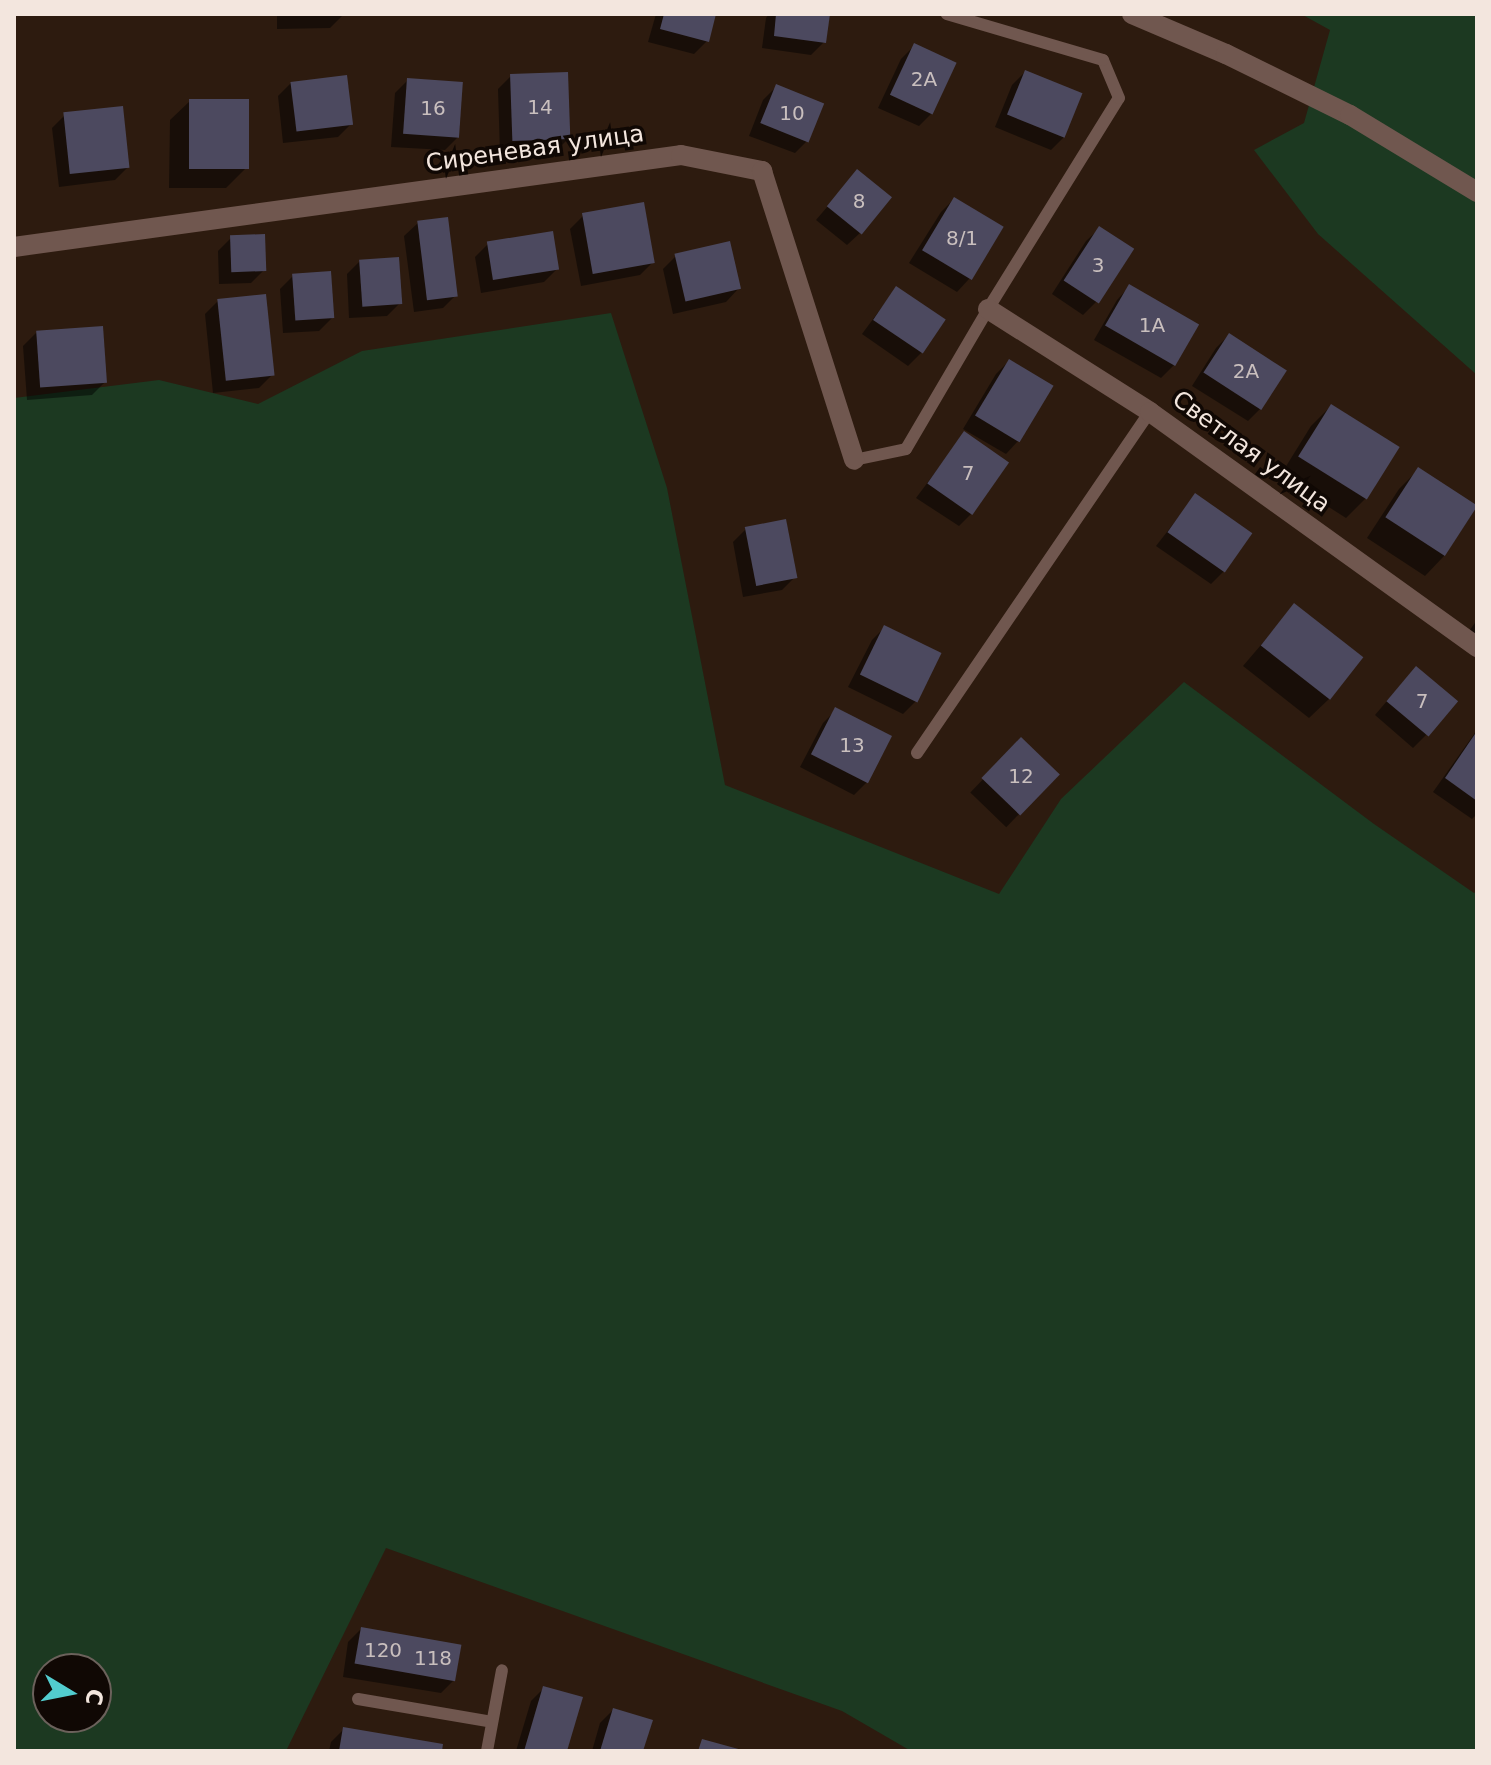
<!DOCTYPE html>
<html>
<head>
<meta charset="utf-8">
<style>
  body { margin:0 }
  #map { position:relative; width:1491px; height:1765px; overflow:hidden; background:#2d1b0f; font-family:"DejaVu Sans",sans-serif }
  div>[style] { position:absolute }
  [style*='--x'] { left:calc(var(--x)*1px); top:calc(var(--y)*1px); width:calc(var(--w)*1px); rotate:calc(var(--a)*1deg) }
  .green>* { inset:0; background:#1c3921 }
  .shadow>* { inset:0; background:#0007; transform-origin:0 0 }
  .building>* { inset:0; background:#4c495f; transform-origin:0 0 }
  .service>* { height:12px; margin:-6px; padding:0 6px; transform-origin:6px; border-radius:6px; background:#70574f }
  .minor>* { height:20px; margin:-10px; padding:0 10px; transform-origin:10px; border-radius:10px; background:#70574f }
  .tertiary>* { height:20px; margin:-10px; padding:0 10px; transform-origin:10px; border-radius:10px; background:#70574f }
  span { translate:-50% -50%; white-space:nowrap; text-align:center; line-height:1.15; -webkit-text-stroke:7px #100804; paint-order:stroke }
  .number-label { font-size:20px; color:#c9bfbe }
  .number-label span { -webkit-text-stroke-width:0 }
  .street-label { font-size:24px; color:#f3e6de }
  .frame { position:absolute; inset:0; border:16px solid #f3e6de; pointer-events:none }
  .north { position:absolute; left:32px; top:1653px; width:80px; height:80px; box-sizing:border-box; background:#100804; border:2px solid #6b615b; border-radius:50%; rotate:100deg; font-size:22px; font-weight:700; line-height:32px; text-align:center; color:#f3e6de }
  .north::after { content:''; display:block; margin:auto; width:28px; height:36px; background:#52cdcf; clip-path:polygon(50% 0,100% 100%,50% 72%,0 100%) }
</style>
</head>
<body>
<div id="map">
  <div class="green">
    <div style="clip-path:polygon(1301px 14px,1477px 14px,1477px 375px,1318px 234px,1254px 150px,1304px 123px,1330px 30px)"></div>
    <div style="clip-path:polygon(evenodd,611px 313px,667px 488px,725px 785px,999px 894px,1061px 799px,1184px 682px,1374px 824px,1474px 893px,1477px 891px,1477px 1751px,911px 1751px,842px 1711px,386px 1548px,286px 1751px,14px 1751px,14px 398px,159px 380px,258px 404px,362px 351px,611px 313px,48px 1669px,96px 1669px,96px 1717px,48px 1717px,48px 1669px)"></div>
  </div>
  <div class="shadow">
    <div style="clip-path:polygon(277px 14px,343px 14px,343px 15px,330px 28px,277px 29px)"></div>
    <div style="clip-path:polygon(656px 14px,714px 14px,707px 41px,694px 54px,648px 42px)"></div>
    <div style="clip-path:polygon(769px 14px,828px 14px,824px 42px,811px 55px,762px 48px,766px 18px)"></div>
    <div style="clip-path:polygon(914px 46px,932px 113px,919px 126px,878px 108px,901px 59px)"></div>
    <div style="clip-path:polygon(1025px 72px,1064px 137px,1051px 150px,995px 127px,1012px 85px)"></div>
    <div style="clip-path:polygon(511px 76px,568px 139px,555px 152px,500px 154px,498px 89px)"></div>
    <div style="clip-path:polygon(408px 80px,458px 137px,445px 150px,391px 147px,395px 93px)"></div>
    <div style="clip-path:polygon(291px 83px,351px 124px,338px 137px,283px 143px,278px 96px)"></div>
    <div style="clip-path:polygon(776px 87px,808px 140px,795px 153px,749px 136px,763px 100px)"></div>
    <div style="clip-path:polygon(190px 101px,246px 168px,226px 188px,169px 188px,170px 120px)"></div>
    <div style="clip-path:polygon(65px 115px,128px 167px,115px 180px,59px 187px,52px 128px)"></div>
    <div style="clip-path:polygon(857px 172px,860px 233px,847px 245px,816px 220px)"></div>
    <div style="clip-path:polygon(954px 199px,1001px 228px,969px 279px,957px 292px,909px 263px,941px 212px)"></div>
    <div style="clip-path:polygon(583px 216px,653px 262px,640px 275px,581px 286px,570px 229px)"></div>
    <div style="clip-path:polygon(418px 223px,456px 295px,443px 308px,414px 312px,404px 236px)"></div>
    <div style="clip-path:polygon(1099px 229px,1096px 302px,1083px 315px,1052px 294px,1086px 241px)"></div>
    <div style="clip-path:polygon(231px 238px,264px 270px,251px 283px,219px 284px,218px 251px)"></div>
    <div style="clip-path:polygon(488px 244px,557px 269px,544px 282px,481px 293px,475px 257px)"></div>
    <div style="clip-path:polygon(676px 256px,739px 288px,726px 302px,673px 314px,663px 269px)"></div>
    <div style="clip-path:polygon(360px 261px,400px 303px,387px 316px,349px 318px,347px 274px)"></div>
    <div style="clip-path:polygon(293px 276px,332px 318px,319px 331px,283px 333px,280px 289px)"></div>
    <div style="clip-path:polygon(1129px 287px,1174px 365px,1161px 378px,1094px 340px,1117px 300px)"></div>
    <div style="clip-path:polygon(896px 288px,921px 353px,908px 366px,862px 334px)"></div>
    <div style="clip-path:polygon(218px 301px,272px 375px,259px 388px,213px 393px,205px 314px)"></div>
    <div style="clip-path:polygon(36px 333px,105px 382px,92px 395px,27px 400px,23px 346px)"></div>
    <div style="clip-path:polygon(1229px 335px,1261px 408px,1248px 421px,1192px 386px,1216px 348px)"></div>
    <div style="clip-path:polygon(1009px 361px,1018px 441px,1006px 454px,963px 429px,996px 374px)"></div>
    <div style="clip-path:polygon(1331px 406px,1397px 448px,1366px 498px,1346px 518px,1280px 476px,1311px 426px)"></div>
    <div style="clip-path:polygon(964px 434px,972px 513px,959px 526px,916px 498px)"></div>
    <div style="clip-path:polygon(1418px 470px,1476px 508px,1444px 556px,1425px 576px,1367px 538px,1399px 489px)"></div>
    <div style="clip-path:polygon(1195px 496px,1224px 571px,1211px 584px,1156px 546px)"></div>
    <div style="clip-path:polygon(746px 529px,795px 577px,782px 590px,743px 597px,733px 542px)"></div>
    <div style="clip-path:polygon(1295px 605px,1329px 699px,1309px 718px,1243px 666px)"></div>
    <div style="clip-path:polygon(1477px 620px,1477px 641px,1467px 634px)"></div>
    <div style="clip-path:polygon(885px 627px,916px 701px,903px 714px,848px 687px,872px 640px)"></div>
    <div style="clip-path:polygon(1404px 681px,1426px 735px,1413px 748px,1375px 715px)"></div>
    <div style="clip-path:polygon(836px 710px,867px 782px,854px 795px,800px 767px,823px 723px)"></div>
    <div style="clip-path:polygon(1477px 730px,1477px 814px,1472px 819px,1433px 792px)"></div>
    <div style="left:1021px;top:740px;width:50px;height:73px;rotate:44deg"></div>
    <div style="clip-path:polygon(361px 1629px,454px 1680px,441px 1693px,343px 1677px,348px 1642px)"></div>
    <div style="clip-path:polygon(544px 1688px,565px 1751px,516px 1751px,531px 1701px)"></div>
    <div style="clip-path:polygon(613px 1710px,641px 1751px,592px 1751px,600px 1723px)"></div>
    <div style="clip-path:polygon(344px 1729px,440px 1751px,329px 1751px,331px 1742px)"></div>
  </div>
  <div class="building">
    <div style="clip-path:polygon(664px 14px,716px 14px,709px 42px,660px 29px)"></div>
    <div style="clip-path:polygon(776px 14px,830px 14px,826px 43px,774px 36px)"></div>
    <div style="left:914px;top:43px;width:47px;height:57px;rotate:25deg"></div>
    <div style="left:1025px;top:70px;width:62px;height:48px;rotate:22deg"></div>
    <div style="left:568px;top:72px;width:67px;height:58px;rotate:88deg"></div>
    <div style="left:347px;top:75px;width:50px;height:57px;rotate:83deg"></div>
    <div style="left:407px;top:78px;width:56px;height:56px;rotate:4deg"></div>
    <div style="left:776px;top:84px;width:52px;height:42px;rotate:22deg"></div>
    <div style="left:189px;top:99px;width:60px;height:70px"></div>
    <div style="left:123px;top:106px;width:62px;height:60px;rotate:84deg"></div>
    <div style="left:857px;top:169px;width:45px;height:48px;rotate:39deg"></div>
    <div style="left:954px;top:197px;width:58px;height:62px;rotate:31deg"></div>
    <div style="left:644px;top:202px;width:62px;height:63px;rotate:80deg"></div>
    <div style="left:448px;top:217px;width:80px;height:31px;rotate:83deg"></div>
    <div style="left:1099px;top:226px;width:42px;height:65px;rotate:33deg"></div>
    <div style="left:553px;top:231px;width:39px;height:67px;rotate:81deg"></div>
    <div style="left:265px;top:234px;width:37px;height:35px;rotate:88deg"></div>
    <div style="left:730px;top:241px;width:49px;height:57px;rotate:77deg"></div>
    <div style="left:399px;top:257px;width:47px;height:40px;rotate:86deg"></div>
    <div style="left:331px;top:271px;width:47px;height:39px;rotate:86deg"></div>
    <div style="left:1129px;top:284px;width:81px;height:48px;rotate:30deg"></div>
    <div style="left:896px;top:286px;width:60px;height:41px;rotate:34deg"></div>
    <div style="left:266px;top:294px;width:82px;height:49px;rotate:84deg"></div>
    <div style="left:103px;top:326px;width:57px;height:67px;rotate:86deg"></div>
    <div style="left:1229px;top:333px;width:69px;height:47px;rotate:33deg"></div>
    <div style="left:1009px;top:359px;width:52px;height:66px;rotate:31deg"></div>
    <div style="left:1331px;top:404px;width:81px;height:62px;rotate:32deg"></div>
    <div style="left:964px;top:431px;width:55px;height:64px;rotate:35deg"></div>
    <div style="left:1418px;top:467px;width:71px;height:60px;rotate:33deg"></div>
    <div style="left:1195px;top:493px;width:70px;height:48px;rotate:35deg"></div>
    <div style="left:786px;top:519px;width:60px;height:42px;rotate:79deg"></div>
    <div style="left:1294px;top:603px;width:88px;height:54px;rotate:38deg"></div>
    <div style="left:884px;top:625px;width:64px;height:55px;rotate:26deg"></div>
    <div style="left:1416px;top:666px;width:55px;height:46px;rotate:40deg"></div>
    <div style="left:835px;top:707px;width:64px;height:53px;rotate:27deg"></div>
    <div style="clip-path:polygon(1477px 731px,1477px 801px,1445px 778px)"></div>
    <div style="left:1021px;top:737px;width:54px;height:57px;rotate:44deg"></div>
    <div style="left:361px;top:1627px;width:102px;height:37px;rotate:10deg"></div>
    <div style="clip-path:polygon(543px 1686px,583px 1697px,567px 1751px,524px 1751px)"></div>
    <div style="clip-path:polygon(613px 1708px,653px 1720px,643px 1751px,600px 1751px)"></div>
    <div style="clip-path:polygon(343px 1727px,443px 1744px,442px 1751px,339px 1751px)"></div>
    <div style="clip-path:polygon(702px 1739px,742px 1750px,741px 1751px,698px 1751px)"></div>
  </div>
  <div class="service">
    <div style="--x:854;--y:460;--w:53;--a:-11.9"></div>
    <div style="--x:906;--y:449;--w:162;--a:-59.6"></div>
    <div style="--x:988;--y:309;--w:248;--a:-58.2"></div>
    <div style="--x:1119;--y:98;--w:41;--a:-112.8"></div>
    <div style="--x:1103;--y:60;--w:163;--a:-163.6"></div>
    <div style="--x:917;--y:753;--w:413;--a:-55.7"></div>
    <div style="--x:358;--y:1699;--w:136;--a:9.7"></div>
    <div style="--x:487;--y:1751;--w:82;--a:-79.5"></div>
  </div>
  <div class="minor">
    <div style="--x:14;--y:247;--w:673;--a:-7.85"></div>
    <div style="--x:681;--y:155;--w:83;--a:11.2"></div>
    <div style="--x:762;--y:171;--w:303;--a:72.3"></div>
    <div style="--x:988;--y:309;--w:192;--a:32.4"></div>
    <div style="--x:1150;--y:412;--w:403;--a:35.7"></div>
  </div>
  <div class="tertiary">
    <div style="--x:1132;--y:14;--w:102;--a:23.1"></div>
    <div style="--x:1226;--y:54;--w:138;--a:26.2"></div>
    <div style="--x:1350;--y:115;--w:149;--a:31.2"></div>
  </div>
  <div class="number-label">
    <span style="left:924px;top:79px">2А</span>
    <span style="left:540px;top:107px">14</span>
    <span style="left:433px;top:108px">16</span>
    <span style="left:792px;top:113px">10</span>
    <span style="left:859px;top:201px">8</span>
    <span style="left:962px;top:238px">8/1</span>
    <span style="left:1098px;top:265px">3</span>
    <span style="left:1152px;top:325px">1А</span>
    <span style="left:1246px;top:371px">2А</span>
    <span style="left:968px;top:473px">7</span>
    <span style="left:1422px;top:701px">7</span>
    <span style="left:852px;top:745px">13</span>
    <span style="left:1021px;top:776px">12</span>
    <span style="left:383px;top:1650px">120</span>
    <span style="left:433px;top:1658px">118</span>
  </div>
  <div class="street-label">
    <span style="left:535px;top:149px;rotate:-8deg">Сиреневая улица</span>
    <span style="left:1251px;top:452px;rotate:36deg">Светлая улица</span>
  </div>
  <div class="frame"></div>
  <div class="north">С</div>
</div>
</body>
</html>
